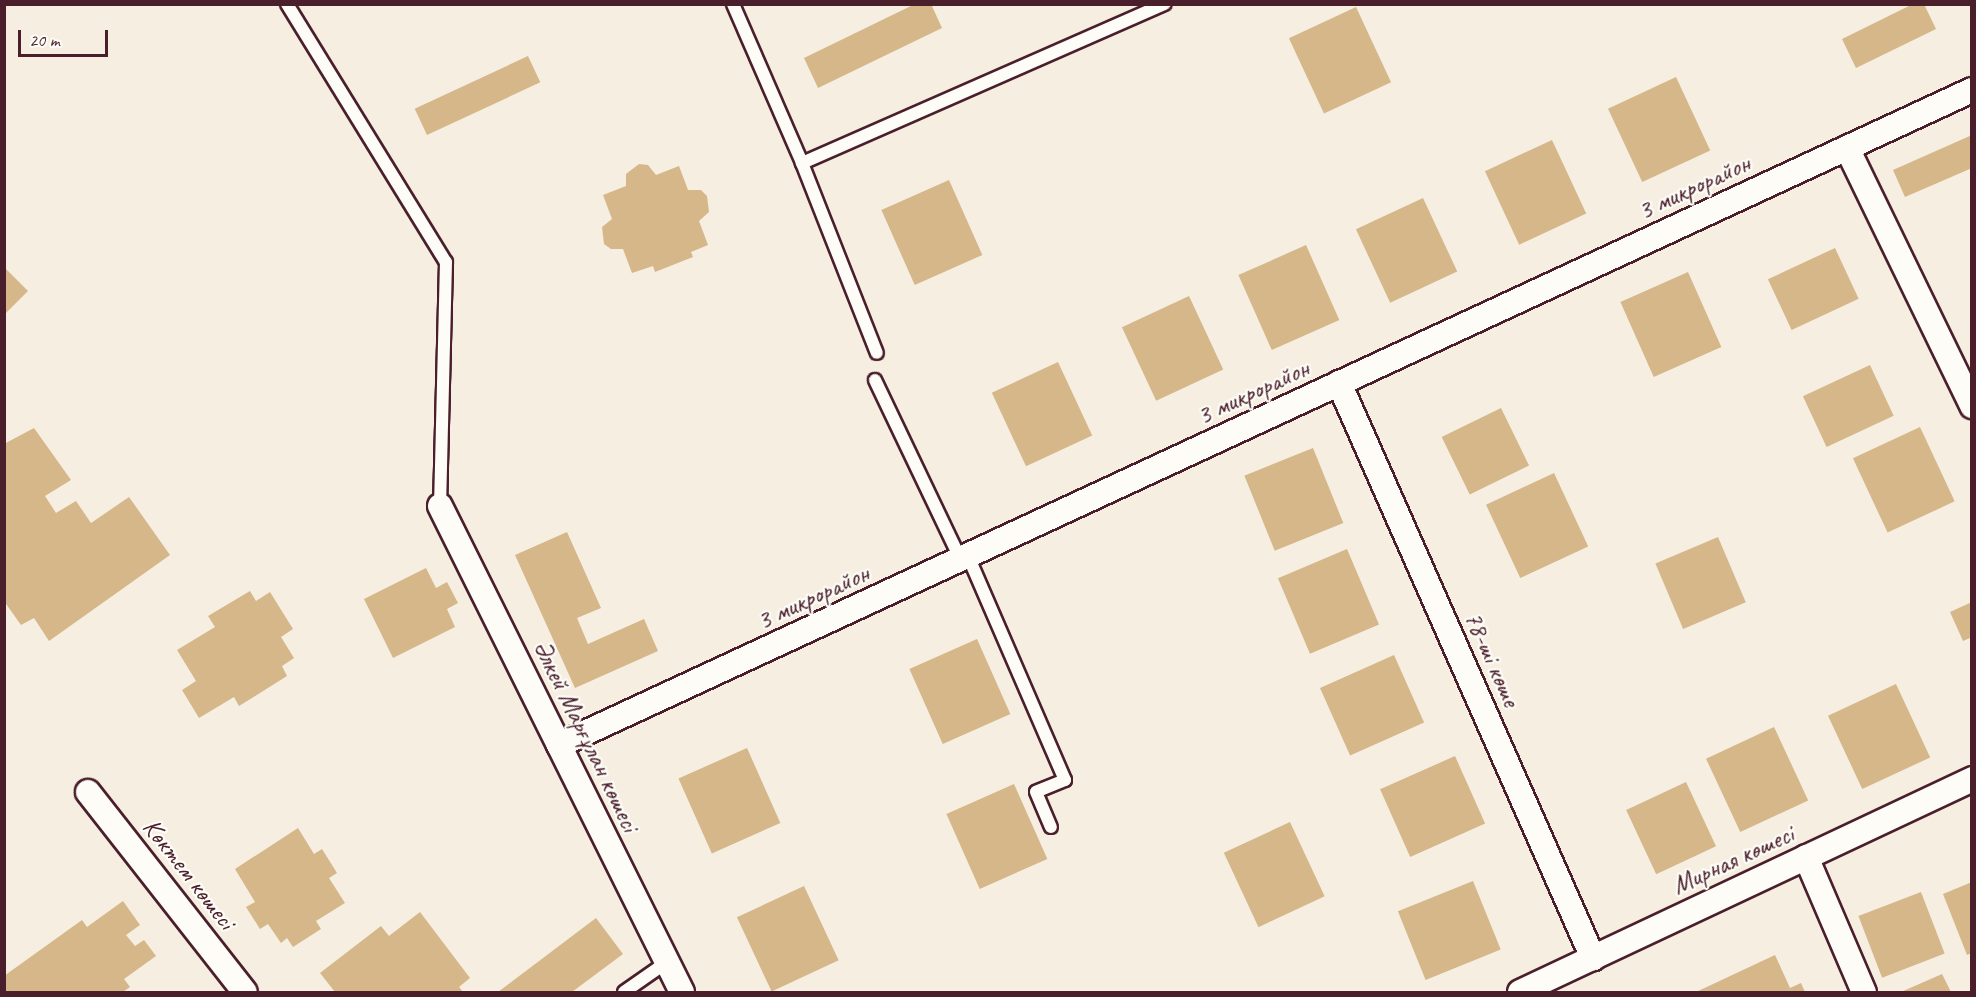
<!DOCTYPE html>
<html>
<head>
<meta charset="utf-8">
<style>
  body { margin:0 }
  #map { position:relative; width:1976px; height:997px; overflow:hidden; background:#f5eee1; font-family:Caveat,sans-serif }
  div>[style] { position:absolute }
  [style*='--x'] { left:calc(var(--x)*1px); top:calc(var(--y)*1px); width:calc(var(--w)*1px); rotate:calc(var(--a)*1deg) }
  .building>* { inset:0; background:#d5b789; transform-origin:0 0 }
  .roads { filter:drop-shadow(2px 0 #4a1f2b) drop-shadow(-2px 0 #4a1f2b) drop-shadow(0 2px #4a1f2b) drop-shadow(0 -2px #4a1f2b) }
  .service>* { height:12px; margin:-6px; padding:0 6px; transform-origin:6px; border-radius:6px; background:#fdfcf7 }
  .minor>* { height:24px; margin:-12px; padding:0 12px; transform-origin:12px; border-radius:12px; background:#fdfcf7 }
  span { translate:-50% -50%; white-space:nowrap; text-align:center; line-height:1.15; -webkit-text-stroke:4.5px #fdfcf7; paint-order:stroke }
  .street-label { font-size:26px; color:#4a1f2b }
  .frame { position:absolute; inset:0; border:6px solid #4a1f2b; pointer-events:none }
  .scale { position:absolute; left:18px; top:30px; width:90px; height:27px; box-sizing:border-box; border:3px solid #4a1f2b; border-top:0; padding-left:8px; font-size:18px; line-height:21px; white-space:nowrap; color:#4a1f2b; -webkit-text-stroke:4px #fdfcf7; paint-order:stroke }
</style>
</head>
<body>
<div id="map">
  <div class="building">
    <div style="clip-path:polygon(915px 4px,931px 4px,942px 28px,818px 88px,804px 58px)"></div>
    <div style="clip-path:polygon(1913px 4px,1924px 4px,1936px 29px,1856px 68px,1842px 39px)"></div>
    <div style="left:1356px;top:7px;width:83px;height:74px;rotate:65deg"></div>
    <div style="left:528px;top:56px;width:29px;height:125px;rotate:65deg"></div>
    <div style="left:1676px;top:77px;width:81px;height:75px;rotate:65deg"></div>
    <div style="clip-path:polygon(1972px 135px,1972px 168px,1905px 197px,1893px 170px)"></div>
    <div style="left:1552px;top:140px;width:81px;height:74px;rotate:65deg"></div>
    <div style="clip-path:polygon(639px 164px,648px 165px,656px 175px,679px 166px,688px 190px,701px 190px,707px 196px,709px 212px,699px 221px,708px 245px,691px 252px,693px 257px,655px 272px,653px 266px,632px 273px,623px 249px,611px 249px,604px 244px,602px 227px,612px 219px,603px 195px,626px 186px,626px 174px)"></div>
    <div style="left:949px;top:180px;width:82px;height:74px;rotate:66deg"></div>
    <div style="left:1423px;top:198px;width:81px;height:74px;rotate:65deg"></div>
    <div style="left:1306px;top:245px;width:82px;height:74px;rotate:66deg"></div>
    <div style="left:1835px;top:248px;width:56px;height:74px;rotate:65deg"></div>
    <div style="clip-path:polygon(4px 267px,28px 291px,4px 315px)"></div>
    <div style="left:1688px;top:272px;width:82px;height:74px;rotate:66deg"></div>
    <div style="left:1189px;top:296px;width:81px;height:74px;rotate:65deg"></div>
    <div style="left:1058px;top:362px;width:81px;height:73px;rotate:65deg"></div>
    <div style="left:1870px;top:365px;width:56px;height:74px;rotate:65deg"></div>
    <div style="left:1501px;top:408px;width:64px;height:66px;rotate:64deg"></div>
    <div style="left:1920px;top:427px;width:82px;height:74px;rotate:65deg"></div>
    <div style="clip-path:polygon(34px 428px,71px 480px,45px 496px,56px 513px,76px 501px,91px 523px,129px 497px,170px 555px,49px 641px,34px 618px,21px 625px,4px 601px,4px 444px)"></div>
    <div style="left:1313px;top:448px;width:81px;height:74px;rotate:68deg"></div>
    <div style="left:1554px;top:473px;width:81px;height:75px;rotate:65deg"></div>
    <div style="clip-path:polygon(567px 532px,601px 608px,577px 618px,588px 644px,644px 619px,658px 651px,575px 688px,515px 555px)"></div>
    <div style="left:1718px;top:537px;width:71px;height:68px;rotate:67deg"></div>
    <div style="left:1347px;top:549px;width:82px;height:75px;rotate:67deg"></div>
    <div style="clip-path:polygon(426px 568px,436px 588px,447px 582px,458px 603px,447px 609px,455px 627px,393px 658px,364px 599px)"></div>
    <div style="clip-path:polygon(250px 591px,256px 601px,270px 592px,293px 629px,281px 637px,294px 658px,282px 666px,287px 676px,239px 706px,234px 697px,199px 718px,182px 690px,196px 681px,177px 650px,215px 627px,208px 616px)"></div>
    <div style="clip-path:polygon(1972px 602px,1972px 637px,1963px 641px,1950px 612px)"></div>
    <div style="left:977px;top:639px;width:82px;height:74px;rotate:66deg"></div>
    <div style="left:1394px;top:655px;width:74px;height:81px;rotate:66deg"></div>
    <div style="left:1896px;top:684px;width:81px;height:75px;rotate:65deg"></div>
    <div style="left:1774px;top:727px;width:81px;height:75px;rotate:65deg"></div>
    <div style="left:747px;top:748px;width:82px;height:75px;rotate:66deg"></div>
    <div style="left:1455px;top:756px;width:74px;height:82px;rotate:66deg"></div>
    <div style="left:1686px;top:782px;width:71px;height:66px;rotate:65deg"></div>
    <div style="left:1014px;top:784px;width:82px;height:74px;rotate:66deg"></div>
    <div style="left:1290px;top:822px;width:82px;height:73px;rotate:65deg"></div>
    <div style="clip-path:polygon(298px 828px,314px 854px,322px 849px,337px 873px,329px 878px,345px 903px,316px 921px,321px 929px,293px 947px,287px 938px,281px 943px,268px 924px,260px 929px,246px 907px,255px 902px,235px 869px)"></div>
    <div style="left:1473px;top:881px;width:74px;height:81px;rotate:68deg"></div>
    <div style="clip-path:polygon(1972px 882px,1972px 953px,1967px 955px,1943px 894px)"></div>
    <div style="left:804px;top:886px;width:82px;height:74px;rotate:65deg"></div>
    <div style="left:1921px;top:892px;width:66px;height:67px;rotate:69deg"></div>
    <div style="clip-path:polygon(123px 901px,140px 925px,126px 935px,135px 946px,144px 940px,156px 956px,124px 979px,130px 987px,123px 992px,4px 992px,4px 976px,82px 920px,87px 927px)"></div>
    <div style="clip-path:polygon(420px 912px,470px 978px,459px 987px,463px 992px,335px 992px,320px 973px,381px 926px,389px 936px)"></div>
    <div style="clip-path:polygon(596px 918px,623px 954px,572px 992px,498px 992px)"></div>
    <div style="clip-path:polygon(1775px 955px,1790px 988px,1801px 983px,1805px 992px,1696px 992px)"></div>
    <div style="clip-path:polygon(1942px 974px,1951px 992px,1901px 992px)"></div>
  </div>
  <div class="roads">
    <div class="service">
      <div style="--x:287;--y:4;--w:303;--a:58.4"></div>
      <div style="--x:446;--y:262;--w:244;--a:91.4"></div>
      <div style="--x:733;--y:4;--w:173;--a:66.5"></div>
      <div style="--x:802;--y:163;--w:204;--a:68.5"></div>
      <div style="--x:802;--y:163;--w:396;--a:-23.7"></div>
      <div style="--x:875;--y:380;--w:199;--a:64.5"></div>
      <div style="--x:968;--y:556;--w:244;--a:66.6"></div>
      <div style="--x:1065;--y:780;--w:31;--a:158"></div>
      <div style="--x:1036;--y:792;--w:38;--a:67"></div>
      <div style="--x:624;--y:992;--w:52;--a:-34.9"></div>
    </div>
    <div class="minor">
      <div style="--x:1847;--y:148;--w:287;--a:64.1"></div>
      <div style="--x:1339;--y:383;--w:629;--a:66.17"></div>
      <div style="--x:440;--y:506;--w:543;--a:63.53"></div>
      <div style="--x:559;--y:745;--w:1557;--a:-24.87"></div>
      <div style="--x:88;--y:792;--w:254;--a:51.9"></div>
      <div style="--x:1806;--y:857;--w:147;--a:66.8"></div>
      <div style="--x:1520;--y:992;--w:500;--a:-25.2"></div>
    </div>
  </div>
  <div class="street-label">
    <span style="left:1694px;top:187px;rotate:-25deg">3 микрорайон</span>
    <span style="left:1253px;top:392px;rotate:-25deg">3 микрорайон</span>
    <span style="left:813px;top:597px;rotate:-25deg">3 микрорайон</span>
    <span style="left:1492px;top:659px;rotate:66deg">78-ші көше</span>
    <span style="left:586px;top:736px;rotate:64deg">Әлкей Марғұлан көшесі</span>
    <span style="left:1733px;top:860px;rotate:-25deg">Мирная көшесі</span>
    <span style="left:189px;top:874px;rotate:52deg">Көктем көшесі</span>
  </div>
  <div class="frame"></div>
  <div class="scale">20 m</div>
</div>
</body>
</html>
